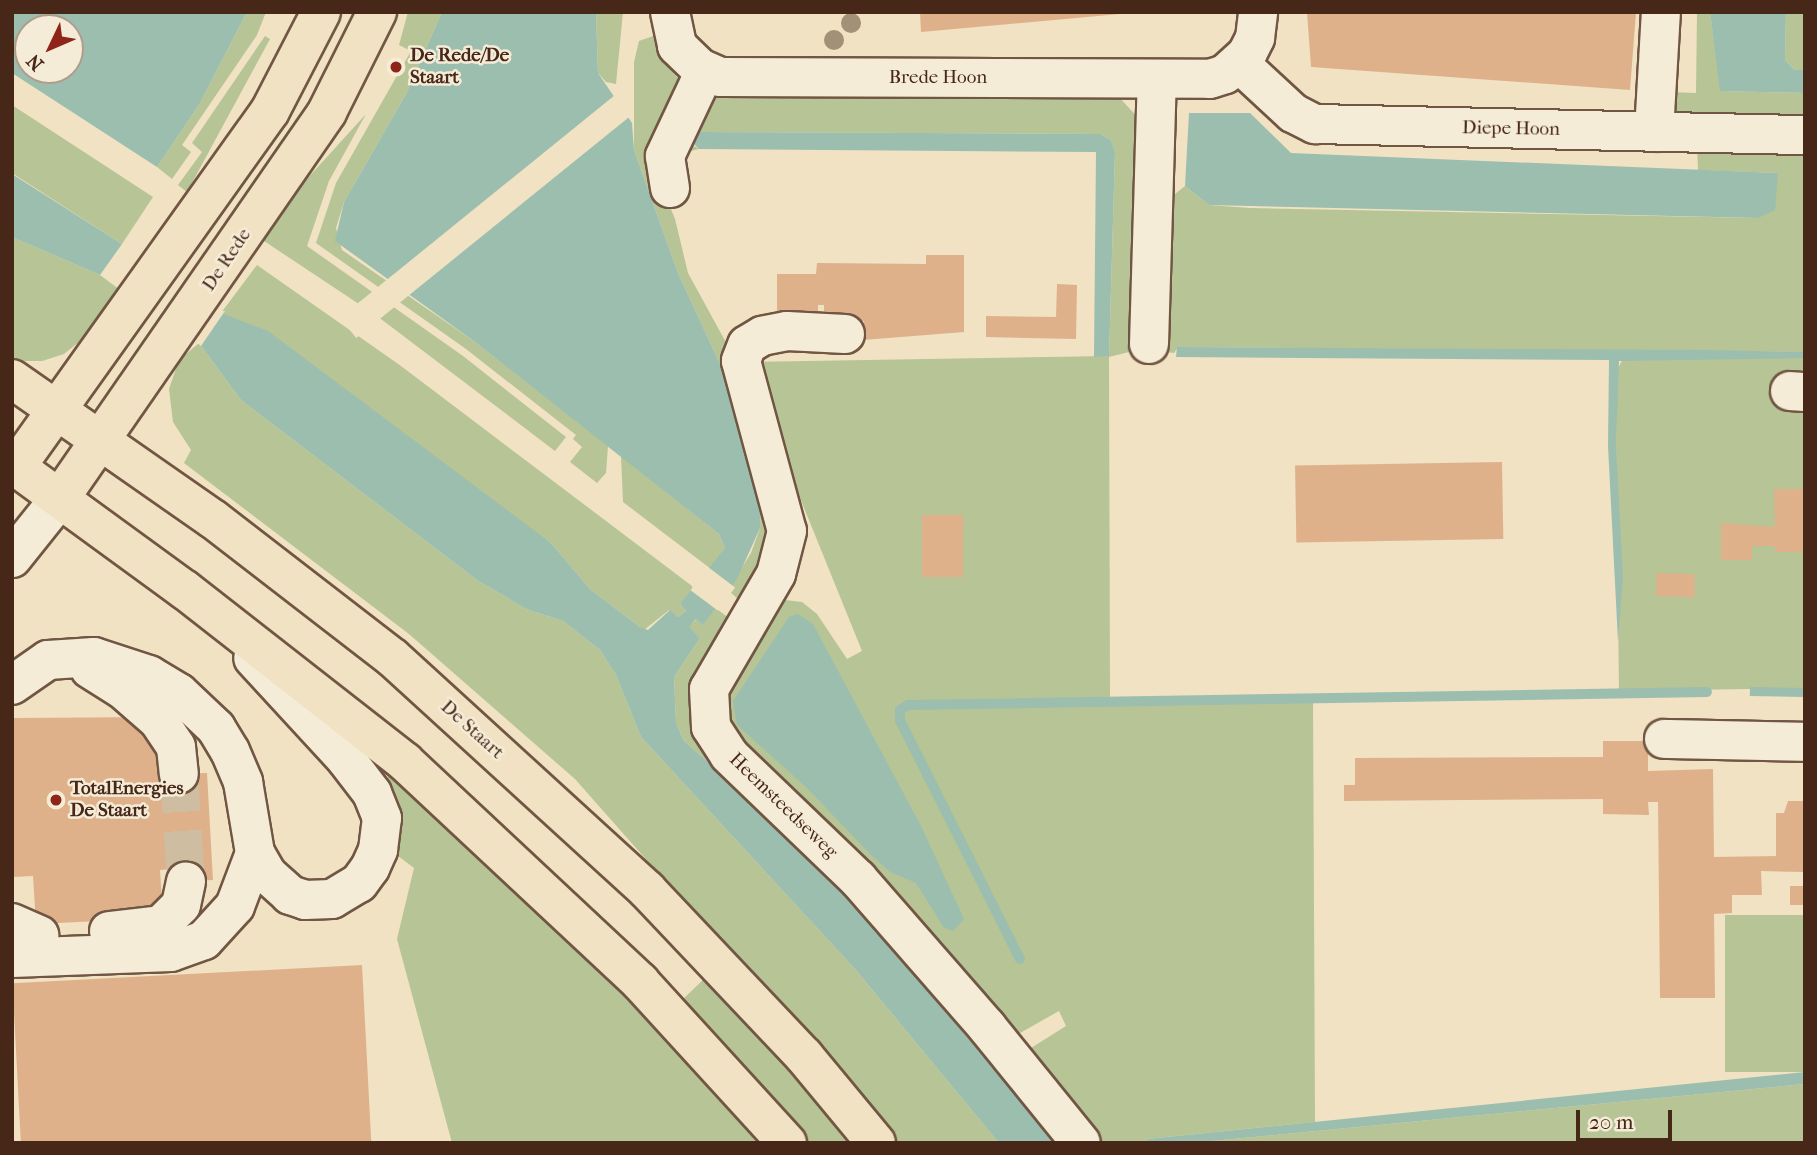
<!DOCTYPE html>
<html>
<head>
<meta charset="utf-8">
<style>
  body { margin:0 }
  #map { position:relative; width:1817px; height:1155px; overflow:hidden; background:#f0e2c3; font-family:"IM FELL French Canon",serif }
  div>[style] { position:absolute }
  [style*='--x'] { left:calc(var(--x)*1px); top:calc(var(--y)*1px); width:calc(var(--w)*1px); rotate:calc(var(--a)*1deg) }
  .green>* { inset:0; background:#b7c495; transform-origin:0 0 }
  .water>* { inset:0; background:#9bbeaf; transform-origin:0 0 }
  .pier>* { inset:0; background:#f0e2c3; transform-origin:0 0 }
  .stream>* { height:10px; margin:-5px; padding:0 5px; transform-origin:5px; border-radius:5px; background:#9bbeaf }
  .building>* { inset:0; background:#deb18b; transform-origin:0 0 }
  .minor-tunnel>* { height:38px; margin-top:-19px; transform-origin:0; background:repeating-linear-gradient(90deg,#cebda1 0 38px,transparent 0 57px) }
  .roads { filter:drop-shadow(2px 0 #715643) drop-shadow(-2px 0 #715643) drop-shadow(0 2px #715643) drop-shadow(0 -2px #715643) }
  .minor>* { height:38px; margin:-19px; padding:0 19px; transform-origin:19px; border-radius:19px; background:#f5ecd8 }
  .major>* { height:38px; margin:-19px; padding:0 19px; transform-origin:19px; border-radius:19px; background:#f0e2c3 }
  .trees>* { width:20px; height:20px; margin:-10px; border-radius:50%; background:#a29176 }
  .dots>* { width:19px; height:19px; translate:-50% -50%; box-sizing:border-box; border:4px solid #f5ecd8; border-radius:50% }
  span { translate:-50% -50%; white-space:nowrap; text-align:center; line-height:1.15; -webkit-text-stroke:5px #f5ecd8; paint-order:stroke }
  .poi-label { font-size:19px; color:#472718; font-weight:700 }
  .left { translate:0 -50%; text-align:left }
  .street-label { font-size:19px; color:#472718 }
  .frame { position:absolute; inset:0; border:14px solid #472718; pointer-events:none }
  .north { position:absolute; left:14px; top:14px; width:70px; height:70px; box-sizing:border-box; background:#f5ecd8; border:2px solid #af9d8b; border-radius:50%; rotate:226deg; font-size:19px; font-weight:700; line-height:28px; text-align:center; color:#472718 }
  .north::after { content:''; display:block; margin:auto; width:24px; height:32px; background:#8f2418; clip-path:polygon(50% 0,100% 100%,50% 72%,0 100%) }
  .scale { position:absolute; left:1576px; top:1110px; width:96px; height:32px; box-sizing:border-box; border:4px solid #472718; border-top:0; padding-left:9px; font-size:21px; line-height:24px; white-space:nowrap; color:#472718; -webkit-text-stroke:5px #f5ecd8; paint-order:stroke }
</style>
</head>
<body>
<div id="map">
  <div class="green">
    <div style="clip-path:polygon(247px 12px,266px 12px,257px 35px,182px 145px,191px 152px,172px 179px,157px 167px,199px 105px)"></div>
    <div style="clip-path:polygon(408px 12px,442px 12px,406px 94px,344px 202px,336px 228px,342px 250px,475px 342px,608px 446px,606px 473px,597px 483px,570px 462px,582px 447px,573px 439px,576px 435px,466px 349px,316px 243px,336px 183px,411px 51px,399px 45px)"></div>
    <div style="clip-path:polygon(596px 12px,623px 12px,616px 84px,606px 82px,598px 73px)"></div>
    <div style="clip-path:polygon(1697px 12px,1710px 12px,1721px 91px,1805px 93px,1805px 123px,1680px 121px,1671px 111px,1668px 92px,1696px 93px)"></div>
    <div style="clip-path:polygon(1786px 12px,1805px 12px,1805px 70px,1795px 70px,1785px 60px)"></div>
    <div style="clip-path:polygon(656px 35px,660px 58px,683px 84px,660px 182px,675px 219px,688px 273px,729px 348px,779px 528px,741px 602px,728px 590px,751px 553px,760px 528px,761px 504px,720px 364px,678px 273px,634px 150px,634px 62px,639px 41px)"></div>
    <div style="clip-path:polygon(265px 36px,270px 39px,187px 192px,178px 185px,202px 152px,192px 143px)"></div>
    <div style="clip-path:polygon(702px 92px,1118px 96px,1140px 120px,1133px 351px,1109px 357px,1110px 701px,1313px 696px,1315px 1122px,1147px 1139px,1148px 1143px,1093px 1143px,1029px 1062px,1031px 1048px,1066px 1026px,1059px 1011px,1020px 1033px,1006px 1033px,745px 754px,721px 705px,771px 607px,785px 600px,802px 602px,817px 614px,847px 659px,862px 651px,745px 362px,1109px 356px,1115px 152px,1111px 140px,1100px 134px,697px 132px,694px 146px,699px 149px,674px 155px)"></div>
    <div style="clip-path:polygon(12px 105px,153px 197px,122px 244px,12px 173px)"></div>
    <div style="clip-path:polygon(366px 114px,329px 181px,307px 246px,463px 356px,566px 437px,555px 451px,377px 316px,261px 239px,286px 202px)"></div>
    <div style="clip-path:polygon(1697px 145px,1805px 147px,1805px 352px,1178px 347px,1174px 353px,1166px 352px,1170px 198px,1185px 186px,1209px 205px,1250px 208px,1758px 218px,1778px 173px,1698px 170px)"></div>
    <div style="clip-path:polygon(12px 237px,100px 275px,120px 290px,85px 337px,64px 354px,42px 361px,12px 361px)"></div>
    <div style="clip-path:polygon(257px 265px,401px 366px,692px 586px,693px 593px,680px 604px,686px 611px,678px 617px,669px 610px,644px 630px,590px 589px,551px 543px,221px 313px)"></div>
    <div style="clip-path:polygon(199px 343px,241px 400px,477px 580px,526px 609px,563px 621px,600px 650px,616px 675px,641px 737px,855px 969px,999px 1143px,897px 1143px,575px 779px,409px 634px,184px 463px,191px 450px,173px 422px,169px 389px,179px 360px)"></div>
    <div style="clip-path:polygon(1624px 357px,1805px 358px,1805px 688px,1619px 691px,1616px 446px,1617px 370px)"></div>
    <div style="clip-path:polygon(621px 456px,719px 534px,725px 548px,711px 569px,623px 502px)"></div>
    <div style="clip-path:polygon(714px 607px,729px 618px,707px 669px,758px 791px,1069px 1143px,1056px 1143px,1012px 1087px,761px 808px,684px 741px,676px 723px,674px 677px,700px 638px,688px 627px,697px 619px,703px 625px)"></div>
    <div style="clip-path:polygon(391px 775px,640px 1009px,761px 1143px,452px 1143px,397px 939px,414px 868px,398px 856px,400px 819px,386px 779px)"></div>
    <div style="left:1805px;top:915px;width:157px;height:80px;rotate:90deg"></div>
    <div style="clip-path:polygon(705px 978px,825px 1109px,853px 1143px,806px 1143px,680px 1002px)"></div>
    <div style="clip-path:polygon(1805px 1084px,1805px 1143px,1191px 1143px)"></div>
  </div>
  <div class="water">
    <div style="clip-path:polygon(evenodd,12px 12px,247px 12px,199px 105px,157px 167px,12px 73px,12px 12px,70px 28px,70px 70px,28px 70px,28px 28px,70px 28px)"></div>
    <div style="clip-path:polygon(442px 12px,596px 12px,598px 73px,632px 123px,634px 150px,678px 273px,720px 364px,761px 504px,760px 528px,737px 579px,703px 625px,696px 619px,689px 627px,700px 638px,674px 677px,676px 723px,684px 741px,761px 808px,917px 973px,1056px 1143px,999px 1143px,855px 969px,641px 737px,616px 675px,600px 650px,563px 621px,526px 609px,477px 580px,241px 400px,199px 343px,221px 313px,268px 331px,551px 543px,590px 589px,640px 627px,648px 630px,670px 610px,678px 617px,686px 611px,680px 604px,725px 548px,719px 534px,475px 342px,335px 241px,344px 202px,406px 94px)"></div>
    <div style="clip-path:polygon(1710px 12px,1786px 12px,1785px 60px,1795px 70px,1805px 70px,1805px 93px,1720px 91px)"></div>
    <div style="clip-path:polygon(1189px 113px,1250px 113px,1291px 153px,1778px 173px,1775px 210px,1758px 218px,1209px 205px,1185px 186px)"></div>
    <div style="clip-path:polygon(697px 132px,1100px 134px,1111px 140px,1115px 152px,1109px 356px,1094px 357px,1096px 152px,699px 149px,692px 142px)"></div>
    <div style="clip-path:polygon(12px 174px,122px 244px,100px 275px,12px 237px)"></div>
    <div style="clip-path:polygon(1177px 347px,1709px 350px,1805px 352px,1805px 358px,1619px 361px,1616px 446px,1623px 577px,1618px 641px,1608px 446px,1609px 360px,1176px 357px)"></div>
    <div style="clip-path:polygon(798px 614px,813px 624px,921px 826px,964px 919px,953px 931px,944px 928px,916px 883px,890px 872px,871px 855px,805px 786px,737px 725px,733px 701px,789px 617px)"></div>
    <div style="left:1750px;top:687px;width:55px;height:9px;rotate:1deg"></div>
    <div style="clip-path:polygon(1805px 1072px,1805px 1084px,1191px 1143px,1148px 1143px,1147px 1139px)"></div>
  </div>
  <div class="pier">
    <div style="left:615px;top:95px;width:26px;height:354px;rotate:51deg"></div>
    <div style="clip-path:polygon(218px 311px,225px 311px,201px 346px,196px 342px)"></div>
    <div style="left:708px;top:567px;width:34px;height:29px;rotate:37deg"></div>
  </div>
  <div class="stream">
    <div style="--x:1020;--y:959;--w:267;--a:-116.7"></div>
    <div style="--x:900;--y:720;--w:10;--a:-90"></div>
    <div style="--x:900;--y:710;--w:9;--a:-32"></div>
    <div style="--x:908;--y:705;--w:799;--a:-0.93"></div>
  </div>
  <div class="building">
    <div style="clip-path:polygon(920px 12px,1119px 12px,1120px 14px,921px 32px)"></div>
    <div style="clip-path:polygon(1307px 12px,1636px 12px,1630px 90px,1311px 67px)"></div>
    <div style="clip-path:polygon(926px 255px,964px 255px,964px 332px,863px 340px,864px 321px,824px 318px,824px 305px,818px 305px,818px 311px,777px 311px,777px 274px,816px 274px,817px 263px,926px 264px)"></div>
    <div style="clip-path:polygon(1057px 284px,1077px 285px,1076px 339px,986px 337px,986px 316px,1056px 317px)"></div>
    <div style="left:1502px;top:462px;width:77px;height:207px;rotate:89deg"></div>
    <div style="clip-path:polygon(1774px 489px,1805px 489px,1805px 552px,1775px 552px,1775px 546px,1752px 546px,1752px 560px,1721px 560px,1721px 523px,1775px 527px)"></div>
    <div style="left:922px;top:515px;width:41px;height:62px"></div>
    <div style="left:1657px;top:573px;width:38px;height:23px;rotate:2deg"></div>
    <div style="clip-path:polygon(164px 717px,166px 774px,207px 773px,213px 880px,171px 882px,171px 869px,160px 870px,163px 918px,36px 924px,33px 876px,12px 877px,12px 718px)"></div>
    <div style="clip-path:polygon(1603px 741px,1648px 741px,1648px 771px,1713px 769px,1714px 857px,1776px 856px,1776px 813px,1784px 813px,1788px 801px,1805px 801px,1805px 872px,1761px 871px,1762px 895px,1732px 895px,1732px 913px,1714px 914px,1715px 998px,1660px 998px,1658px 802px,1648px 802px,1649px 815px,1603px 814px,1603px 799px,1344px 801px,1344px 785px,1355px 785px,1355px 758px,1603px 757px)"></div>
    <div style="left:1790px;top:886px;width:13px;height:19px"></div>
    <div style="left:362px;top:965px;width:178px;height:350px;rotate:87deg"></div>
  </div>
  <div class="minor-tunnel">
    <div style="--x:179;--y:774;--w:108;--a:86.3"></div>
  </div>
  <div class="roads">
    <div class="minor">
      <div style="--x:670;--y:12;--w:35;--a:78"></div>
      <div style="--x:677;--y:46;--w:32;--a:44"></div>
      <div style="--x:700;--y:68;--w:22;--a:24"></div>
      <div style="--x:720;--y:77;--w:490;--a:0.2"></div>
      <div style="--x:1210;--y:79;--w:16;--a:-18"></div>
      <div style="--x:1225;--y:74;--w:30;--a:-42"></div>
      <div style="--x:1247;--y:54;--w:18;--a:-63"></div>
      <div style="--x:1255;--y:38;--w:26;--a:-83"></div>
      <div style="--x:1239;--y:63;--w:74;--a:42.8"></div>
      <div style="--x:1293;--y:113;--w:25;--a:27"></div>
      <div style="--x:1315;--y:124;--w:490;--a:1.3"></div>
      <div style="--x:1654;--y:132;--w:120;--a:-86.7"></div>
      <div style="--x:670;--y:188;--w:32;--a:-99"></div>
      <div style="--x:665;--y:156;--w:94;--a:-64.8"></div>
      <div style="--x:845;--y:334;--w:58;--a:-177"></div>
      <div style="--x:787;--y:331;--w:25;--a:169"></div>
      <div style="--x:762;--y:336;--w:17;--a:149"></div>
      <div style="--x:747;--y:345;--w:17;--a:111"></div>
      <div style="--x:741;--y:361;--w:176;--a:74.9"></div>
      <div style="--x:787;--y:531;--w:44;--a:104.3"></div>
      <div style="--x:776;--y:574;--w:133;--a:120.2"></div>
      <div style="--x:709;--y:689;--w:38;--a:87"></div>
      <div style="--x:711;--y:727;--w:33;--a:57"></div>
      <div style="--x:729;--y:755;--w:179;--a:43.9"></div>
      <div style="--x:858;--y:879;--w:196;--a:48.9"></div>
      <div style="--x:987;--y:1027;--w:149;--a:51"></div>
      <div style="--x:1149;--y:344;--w:265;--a:-88.3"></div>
      <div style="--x:1790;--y:391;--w:15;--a:4"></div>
      <div style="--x:12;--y:558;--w:77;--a:-51.3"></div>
      <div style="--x:90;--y:669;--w:36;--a:32"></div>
      <div style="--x:121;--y:688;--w:49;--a:40.9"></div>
      <div style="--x:158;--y:720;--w:32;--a:56"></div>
      <div style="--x:176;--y:747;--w:27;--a:84"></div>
      <div style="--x:12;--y:685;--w:44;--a:-34.8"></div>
      <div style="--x:48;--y:660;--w:46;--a:-3.7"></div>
      <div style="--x:94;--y:657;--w:58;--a:18.1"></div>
      <div style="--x:149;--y:675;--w:35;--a:31"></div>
      <div style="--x:179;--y:693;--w:51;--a:43.4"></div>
      <div style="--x:216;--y:728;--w:27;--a:59"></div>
      <div style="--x:230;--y:751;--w:34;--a:67"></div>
      <div style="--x:243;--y:782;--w:72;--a:80.4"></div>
      <div style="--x:255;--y:853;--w:24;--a:60"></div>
      <div style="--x:267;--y:874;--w:31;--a:42"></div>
      <div style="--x:290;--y:895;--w:16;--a:18"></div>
      <div style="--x:305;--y:900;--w:27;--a:-2"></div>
      <div style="--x:332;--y:899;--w:31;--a:-31"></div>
      <div style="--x:359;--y:883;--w:19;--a:-54"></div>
      <div style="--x:370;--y:868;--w:20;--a:-66"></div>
      <div style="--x:378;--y:850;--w:32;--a:-83"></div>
      <div style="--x:382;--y:818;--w:27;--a:-112"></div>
      <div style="--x:372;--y:793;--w:43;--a:-127.4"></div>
      <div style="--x:346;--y:759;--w:137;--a:-132.6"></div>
      <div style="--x:1664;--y:739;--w:141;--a:1.2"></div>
      <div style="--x:12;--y:923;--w:30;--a:24"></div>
      <div style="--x:109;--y:931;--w:52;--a:-6.6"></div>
      <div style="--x:161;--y:925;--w:28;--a:-45"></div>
      <div style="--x:181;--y:905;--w:24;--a:-78"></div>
      <div style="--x:12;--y:958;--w:159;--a:-2.2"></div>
      <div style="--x:171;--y:952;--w:35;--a:-20"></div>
      <div style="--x:204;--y:940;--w:46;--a:-47.6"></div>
      <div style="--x:235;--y:906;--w:57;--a:-69.3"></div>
    </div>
    <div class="major">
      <div style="--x:12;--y:379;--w:245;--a:34.9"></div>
      <div style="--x:213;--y:519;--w:227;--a:37.7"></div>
      <div style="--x:393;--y:658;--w:344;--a:42.4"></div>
      <div style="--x:647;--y:890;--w:228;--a:46.6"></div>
      <div style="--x:804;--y:1056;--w:113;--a:50.4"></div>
      <div style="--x:12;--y:464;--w:214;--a:36.1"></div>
      <div style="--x:185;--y:590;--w:279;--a:38"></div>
      <div style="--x:405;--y:762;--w:322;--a:43.1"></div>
      <div style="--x:640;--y:982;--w:218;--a:47.6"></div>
      <div style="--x:16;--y:467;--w:437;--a:-54.5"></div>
      <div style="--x:270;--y:111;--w:111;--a:-62.7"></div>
      <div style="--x:60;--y:498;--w:469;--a:-55.3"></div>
      <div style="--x:327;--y:112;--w:112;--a:-63.4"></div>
    </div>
  </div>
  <div class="trees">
    <div style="left:851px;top:23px"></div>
    <div style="left:834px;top:40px"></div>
  </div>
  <div class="dots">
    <div style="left:396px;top:67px;background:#8f2418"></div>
    <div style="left:56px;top:800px;background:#8f2418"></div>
  </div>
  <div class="poi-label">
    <span class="left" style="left:410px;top:67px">De Rede/De<br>Staart</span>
    <span class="left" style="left:70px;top:800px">TotalEnergies<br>De Staart</span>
  </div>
  <div class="street-label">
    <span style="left:938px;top:78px">Brede Hoon</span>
    <span style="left:1511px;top:129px;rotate:1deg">Diepe Hoon</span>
    <span style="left:227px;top:260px;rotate:-56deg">De Rede</span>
    <span style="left:472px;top:730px;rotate:42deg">De Staart</span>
    <span style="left:783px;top:806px;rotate:44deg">Heemsteedseweg</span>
  </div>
  <div class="frame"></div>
  <div class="north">N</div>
  <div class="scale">20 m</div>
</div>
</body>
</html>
